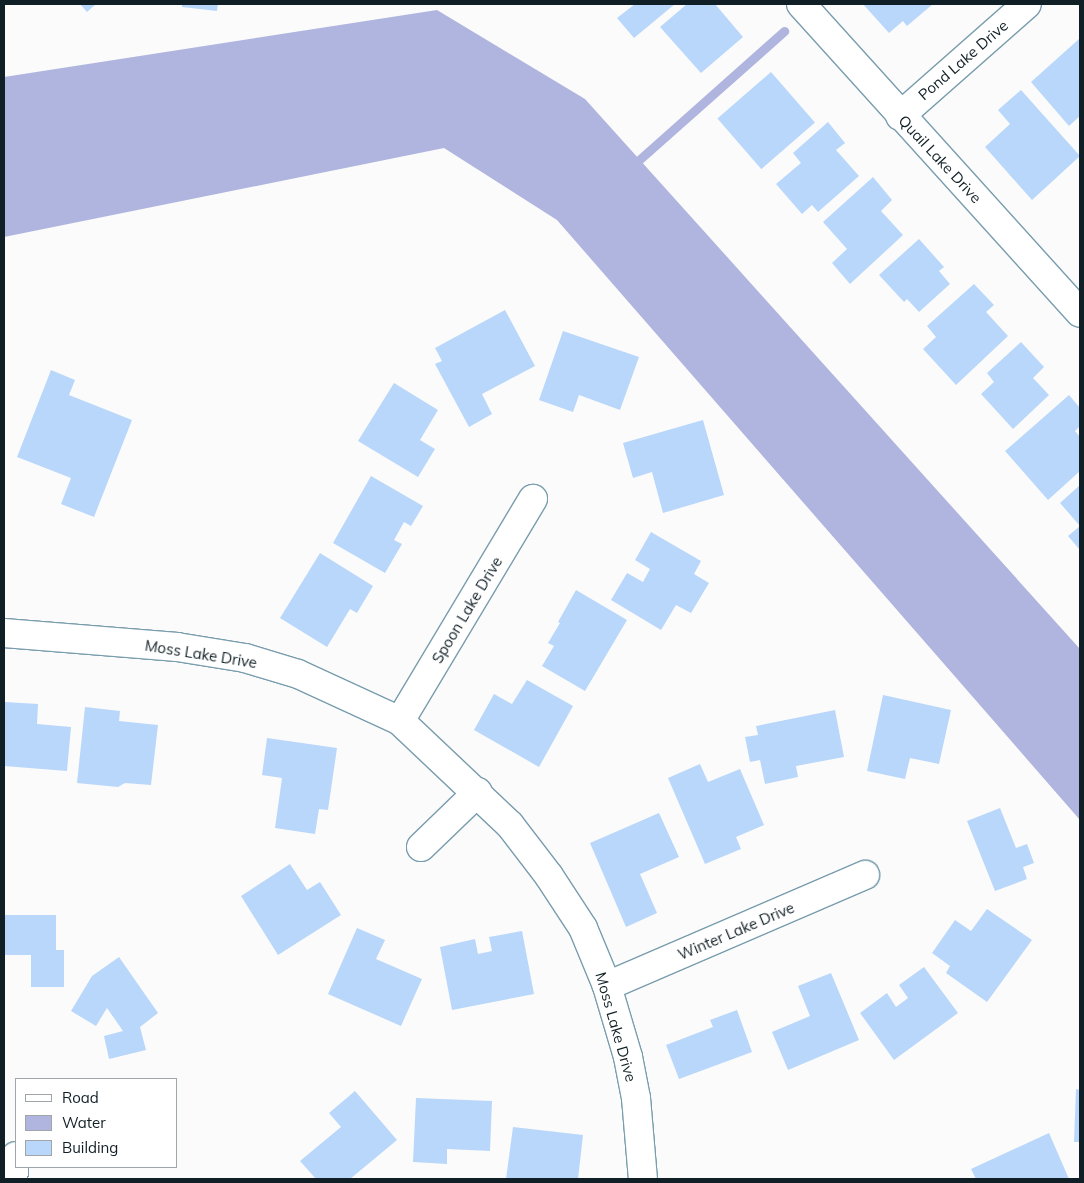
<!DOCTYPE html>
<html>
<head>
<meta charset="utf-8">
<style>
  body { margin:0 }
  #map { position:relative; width:1084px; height:1183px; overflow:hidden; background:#fbfbfb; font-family:Mulish,sans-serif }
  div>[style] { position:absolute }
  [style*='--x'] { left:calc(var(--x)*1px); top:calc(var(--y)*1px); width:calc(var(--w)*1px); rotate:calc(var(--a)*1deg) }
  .water>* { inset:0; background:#afb5de }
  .stream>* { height:9px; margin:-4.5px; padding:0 4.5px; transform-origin:4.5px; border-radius:4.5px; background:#afb5de }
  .building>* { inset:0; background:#b9d7fa; transform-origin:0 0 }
  .roads { filter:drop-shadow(1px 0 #799dad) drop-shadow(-1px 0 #799dad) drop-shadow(0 1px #799dad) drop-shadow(0 -1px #799dad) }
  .street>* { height:28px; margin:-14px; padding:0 14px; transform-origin:14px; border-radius:14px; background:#fff }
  span { translate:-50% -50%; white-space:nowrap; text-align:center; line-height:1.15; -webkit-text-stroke:4.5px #fff; paint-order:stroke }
  .street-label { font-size:15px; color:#101f25 }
  .frame { position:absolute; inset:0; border:5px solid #101f25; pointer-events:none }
  .legend { position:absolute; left:15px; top:1078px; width:162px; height:90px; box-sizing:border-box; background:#fff; border:1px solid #9fa5a8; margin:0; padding:6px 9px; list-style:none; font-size:15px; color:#101f25 }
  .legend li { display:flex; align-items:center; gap:10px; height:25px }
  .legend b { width:25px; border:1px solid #9fa5a8 }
</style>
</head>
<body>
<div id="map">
  <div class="water">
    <div style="clip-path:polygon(437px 10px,585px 99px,1080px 649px,1080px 820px,557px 220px,444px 148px,4px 237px,4px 77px)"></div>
  </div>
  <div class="stream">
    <div style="--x:631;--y:167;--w:205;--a:-41.6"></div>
  </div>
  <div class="building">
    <div style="clip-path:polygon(80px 4px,96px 4px,87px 12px)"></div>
    <div style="clip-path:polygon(182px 4px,218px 4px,217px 11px,182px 7px)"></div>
    <div style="clip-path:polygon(635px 4px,675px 4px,634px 38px,617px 18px)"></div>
    <div style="clip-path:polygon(687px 4px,715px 4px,743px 37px,701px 73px,660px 27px)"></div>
    <div style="clip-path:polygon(863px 4px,933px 4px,907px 26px,903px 21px,889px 33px)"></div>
    <div style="clip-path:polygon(1079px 39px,1080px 116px,1069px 126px,1031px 82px)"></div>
    <div style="left:771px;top:72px;width:67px;height:71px;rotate:49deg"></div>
    <div style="clip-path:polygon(1021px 90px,1080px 156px,1032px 200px,985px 147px,1010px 124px,998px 110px)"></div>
    <div style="clip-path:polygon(828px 122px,845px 143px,836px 150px,859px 176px,818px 212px,812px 205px,802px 214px,776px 184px,801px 163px,793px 153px)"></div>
    <div style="clip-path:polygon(873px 177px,892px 200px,881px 211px,903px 235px,850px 284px,832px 263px,847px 249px,823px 222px)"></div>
    <div style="clip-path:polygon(919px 239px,944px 267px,939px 271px,950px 284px,919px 312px,907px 299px,904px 302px,879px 275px)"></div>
    <div style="clip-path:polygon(974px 284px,994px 305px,986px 312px,1008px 336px,956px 385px,923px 349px,936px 337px,927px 326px)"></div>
    <div style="clip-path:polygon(505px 310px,535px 366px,482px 394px,492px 414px,469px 427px,435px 364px,442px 361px,435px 348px)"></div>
    <div style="clip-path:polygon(563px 331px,639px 357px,620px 410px,579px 395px,573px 412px,539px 400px)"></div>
    <div style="clip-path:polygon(1021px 342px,1044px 367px,1033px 378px,1049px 395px,1013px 429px,981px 394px,994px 382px,987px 373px)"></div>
    <div style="clip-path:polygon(51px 370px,75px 380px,69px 395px,132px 420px,94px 517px,61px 504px,71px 478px,17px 457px)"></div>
    <div style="clip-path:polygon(394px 383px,438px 410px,420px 440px,435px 449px,418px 477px,358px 441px)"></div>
    <div style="clip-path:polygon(1069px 395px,1080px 408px,1080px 426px,1075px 431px,1080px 437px,1080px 471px,1048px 500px,1005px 451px)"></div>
    <div style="clip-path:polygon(703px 420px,724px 495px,663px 513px,652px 472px,633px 478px,623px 443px)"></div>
    <div style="clip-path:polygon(371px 476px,423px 506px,411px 526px,404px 522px,394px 540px,402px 544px,385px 573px,333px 543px)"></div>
    <div style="clip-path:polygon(1080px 485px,1080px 550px,1068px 536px,1080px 526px,1060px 503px)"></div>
    <div style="clip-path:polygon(651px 532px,701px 561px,694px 574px,709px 583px,691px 613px,676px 605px,661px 630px,611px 600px,627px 573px,643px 582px,650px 569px,635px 560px)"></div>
    <div style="clip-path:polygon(320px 553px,373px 586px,357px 613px,350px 609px,327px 647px,280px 618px)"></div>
    <div style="clip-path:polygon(576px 590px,627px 620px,585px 691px,542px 666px,554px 646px,548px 643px,560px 623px,558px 622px)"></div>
    <div style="clip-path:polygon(527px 680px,573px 706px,539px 767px,474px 730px,494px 694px,512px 704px)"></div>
    <div style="clip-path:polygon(883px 695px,951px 710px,939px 764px,910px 758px,905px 779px,867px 771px)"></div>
    <div style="clip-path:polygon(5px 702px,38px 704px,37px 724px,71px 727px,67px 771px,4px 766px)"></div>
    <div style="clip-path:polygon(85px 707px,120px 711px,119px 721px,158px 725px,151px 785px,125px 783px,118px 787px,77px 783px)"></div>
    <div style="clip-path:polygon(835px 710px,844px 757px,796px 766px,798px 777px,765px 784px,760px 760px,750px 762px,745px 737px,758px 735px,756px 726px)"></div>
    <div style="clip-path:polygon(267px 738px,337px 748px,328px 810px,319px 809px,315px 834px,275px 828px,282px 778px,262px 775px)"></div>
    <div style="clip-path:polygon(700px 764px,708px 782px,740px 769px,764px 825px,736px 837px,741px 849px,705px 864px,668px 778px)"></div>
    <div style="clip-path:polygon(1000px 808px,1016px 848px,1027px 844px,1034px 863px,1023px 867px,1027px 879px,995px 891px,967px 821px)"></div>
    <div style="clip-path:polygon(659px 813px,679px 857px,640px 874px,657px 913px,626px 927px,590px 843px)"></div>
    <div style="clip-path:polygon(290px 864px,307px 890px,320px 882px,341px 915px,278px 955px,241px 896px)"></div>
    <div style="clip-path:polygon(987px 909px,1032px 940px,987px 1002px,946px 973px,950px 966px,932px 953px,955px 920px,971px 931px)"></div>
    <div style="clip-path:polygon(4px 915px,56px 915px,56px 950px,64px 950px,64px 987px,31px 987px,31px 955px,4px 955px)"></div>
    <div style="clip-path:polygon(357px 928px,385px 940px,376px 959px,422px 979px,401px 1026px,328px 994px)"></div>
    <div style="clip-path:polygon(522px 931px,534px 994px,452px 1010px,440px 947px,475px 939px,478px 954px,492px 951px,489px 937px)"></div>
    <div style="clip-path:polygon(119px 957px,158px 1013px,140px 1027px,146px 1050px,109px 1059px,104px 1036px,123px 1031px,107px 1008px,96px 1026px,71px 1011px,92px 976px)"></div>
    <div style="clip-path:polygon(924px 967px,958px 1013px,894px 1060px,860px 1013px,887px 993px,896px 1007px,908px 998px,899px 985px)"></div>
    <div style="clip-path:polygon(831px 973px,859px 1040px,788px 1070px,772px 1032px,810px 1016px,798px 986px)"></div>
    <div style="clip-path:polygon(737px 1010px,752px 1052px,679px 1079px,666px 1045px,713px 1027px,710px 1020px)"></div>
    <div style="clip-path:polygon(1076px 1089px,1080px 1090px,1080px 1142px,1074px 1142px)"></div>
    <div style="clip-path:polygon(355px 1091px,397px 1140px,350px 1179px,316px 1179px,300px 1161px,341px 1127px,329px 1113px)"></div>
    <div style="clip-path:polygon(416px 1098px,492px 1101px,490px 1151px,447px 1149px,447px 1164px,413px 1162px)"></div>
    <div style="clip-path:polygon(513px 1127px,583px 1135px,578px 1179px,506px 1179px)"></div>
    <div style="clip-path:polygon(1049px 1133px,1069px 1179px,976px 1179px,971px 1169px)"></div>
  </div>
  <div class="roads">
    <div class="street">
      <div style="--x:801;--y:4;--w:416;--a:47.9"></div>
      <div style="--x:900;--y:116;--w:169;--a:-41.4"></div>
      <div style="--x:4;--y:633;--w:174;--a:4.6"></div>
      <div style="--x:177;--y:647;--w:69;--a:9.2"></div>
      <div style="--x:245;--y:658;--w:55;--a:16.8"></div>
      <div style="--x:298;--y:674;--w:112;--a:24.7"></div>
      <div style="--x:400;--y:721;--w:151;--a:43.4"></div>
      <div style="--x:510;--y:825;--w:64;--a:52.6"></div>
      <div style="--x:549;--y:876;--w:62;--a:56.8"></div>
      <div style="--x:583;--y:928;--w:63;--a:67.5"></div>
      <div style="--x:607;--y:986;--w:74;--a:73.5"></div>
      <div style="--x:628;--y:1057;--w:42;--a:79"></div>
      <div style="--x:636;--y:1098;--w:81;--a:85.1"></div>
      <div style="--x:400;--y:721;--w:259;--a:-59.1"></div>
      <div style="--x:421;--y:847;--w:79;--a:-44"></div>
      <div style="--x:607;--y:986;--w:281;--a:-23.3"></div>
      <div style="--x:13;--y:1179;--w:23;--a:-83"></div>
    </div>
  </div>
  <div class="street-label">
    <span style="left:963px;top:60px;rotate:-41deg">Pond Lake Drive</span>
    <span style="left:940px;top:159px;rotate:47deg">Quail Lake Drive</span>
    <span style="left:467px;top:610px;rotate:-59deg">Spoon Lake Drive</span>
    <span style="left:201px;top:654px;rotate:9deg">Moss Lake Drive</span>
    <span style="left:736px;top:931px;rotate:-23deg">Winter Lake Drive</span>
    <span style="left:616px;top:1027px;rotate:74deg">Moss Lake Drive</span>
  </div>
  <div class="frame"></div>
  <ul class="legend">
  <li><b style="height:6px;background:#fff"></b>Road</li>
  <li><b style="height:14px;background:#afb5de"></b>Water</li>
  <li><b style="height:14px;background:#b9d7fa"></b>Building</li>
  </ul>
</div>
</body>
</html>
